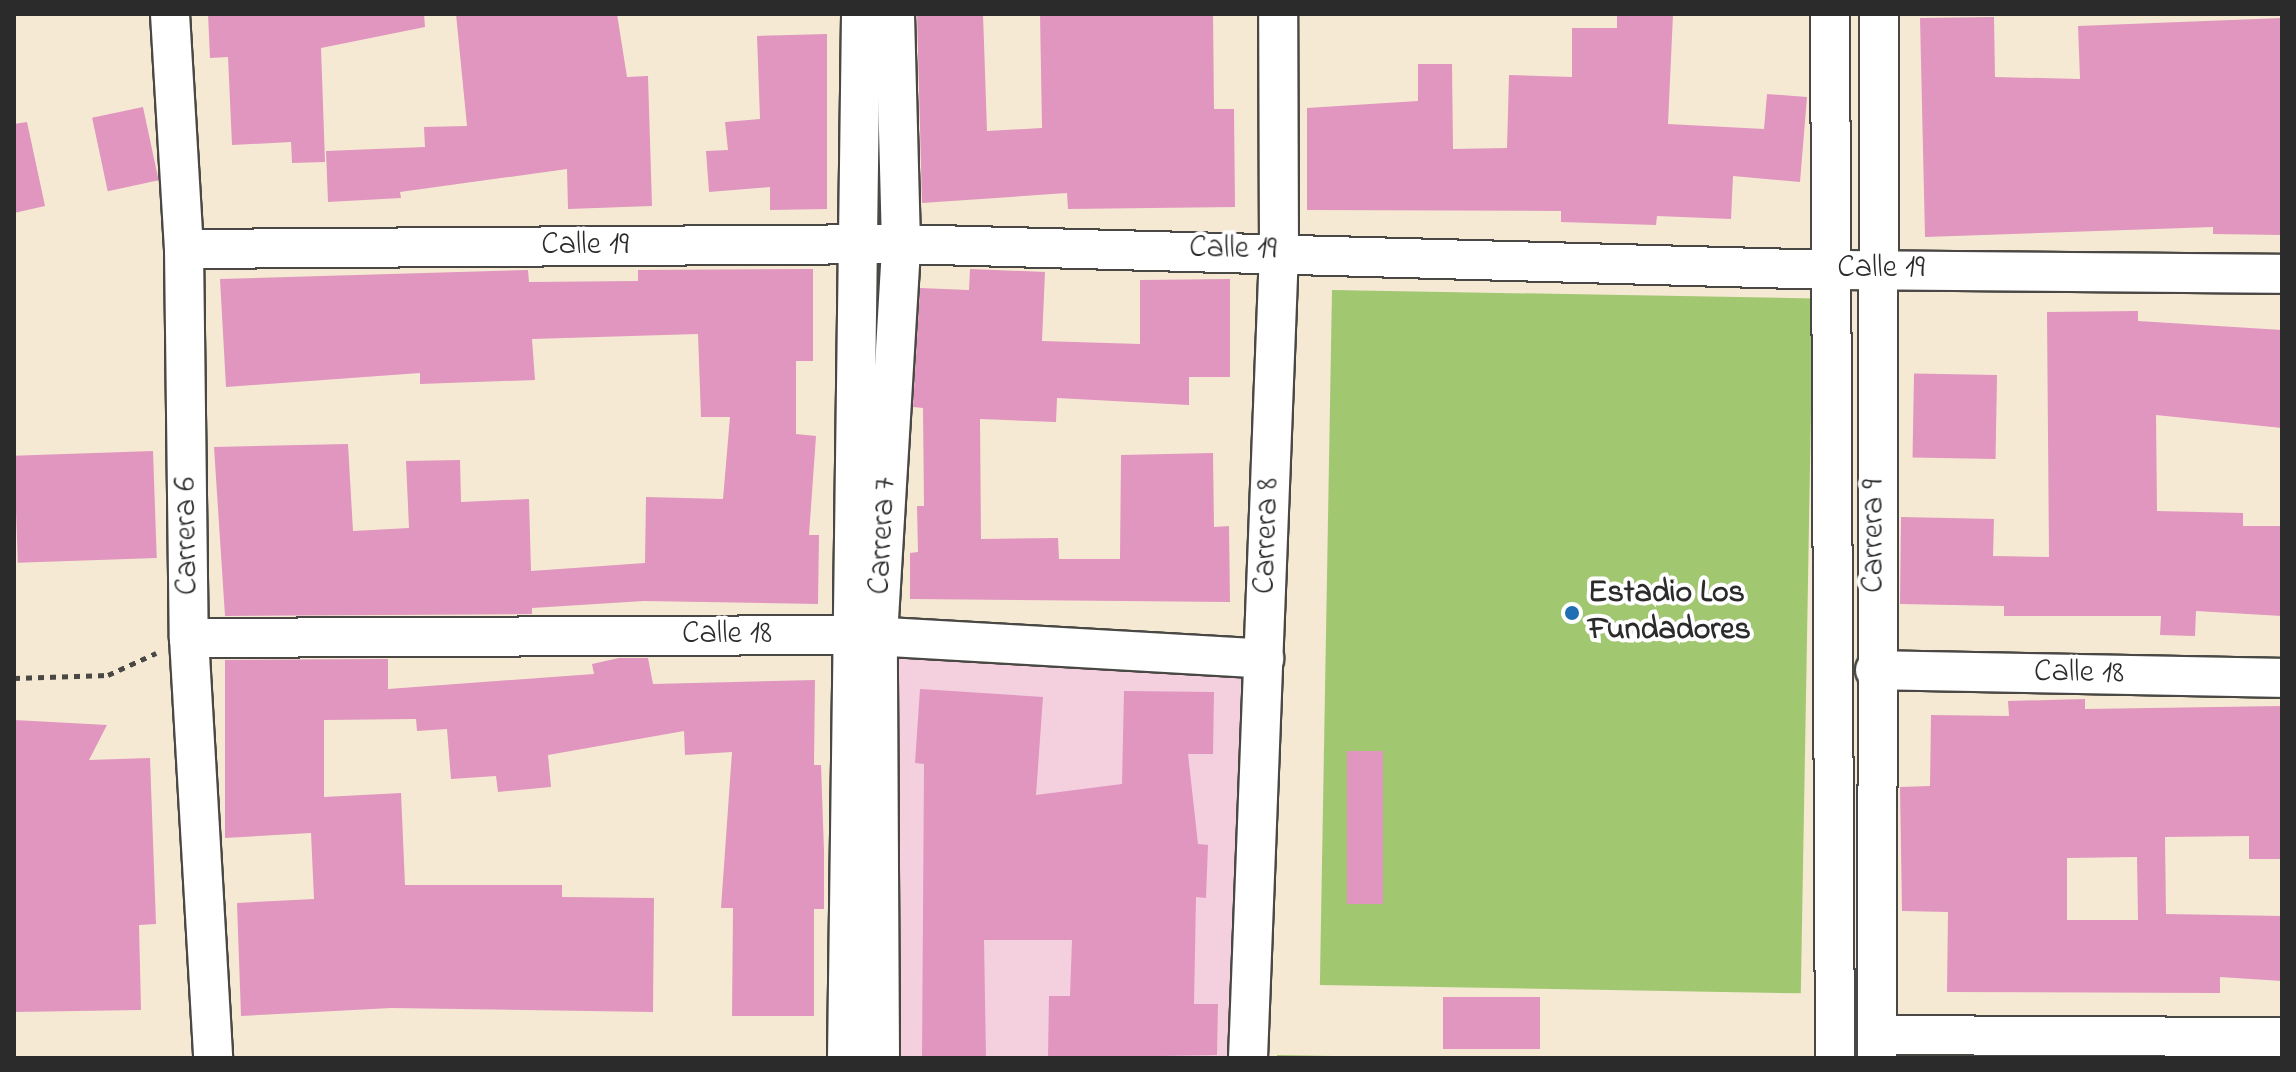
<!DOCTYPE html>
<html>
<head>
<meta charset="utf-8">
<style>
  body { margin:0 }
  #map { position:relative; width:2296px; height:1072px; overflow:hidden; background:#f5e9d3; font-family:"Indie Flower",sans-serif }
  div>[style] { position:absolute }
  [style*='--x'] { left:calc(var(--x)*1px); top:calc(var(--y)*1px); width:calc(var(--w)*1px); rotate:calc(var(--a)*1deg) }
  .built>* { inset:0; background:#f4cfde; transform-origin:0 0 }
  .green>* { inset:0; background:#a2c771; transform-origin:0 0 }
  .building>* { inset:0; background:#e096bf; transform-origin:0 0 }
  .path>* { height:5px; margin-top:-2.5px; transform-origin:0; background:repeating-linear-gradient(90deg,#494844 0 6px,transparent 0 12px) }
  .roads { filter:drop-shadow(2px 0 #494844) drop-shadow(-2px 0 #494844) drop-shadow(0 2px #494844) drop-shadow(0 -2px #494844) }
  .minor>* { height:38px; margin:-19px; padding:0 19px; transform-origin:19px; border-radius:19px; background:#fff }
  .dots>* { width:22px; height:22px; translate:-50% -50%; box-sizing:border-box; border:4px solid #fff; border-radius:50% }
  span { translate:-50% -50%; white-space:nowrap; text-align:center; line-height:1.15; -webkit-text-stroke:8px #fff; paint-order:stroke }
  .street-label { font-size:32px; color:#2b2b2b }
  .poi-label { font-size:32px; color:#2b2b2b; font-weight:700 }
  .left { translate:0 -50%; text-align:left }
  .frame { position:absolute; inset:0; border:16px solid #2b2b2b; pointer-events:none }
</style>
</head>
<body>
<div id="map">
  <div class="built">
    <div style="left:892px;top:646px;width:374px;height:412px;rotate:1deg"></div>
  </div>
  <div class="green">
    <div style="left:1332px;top:290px;width:481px;height:695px;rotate:1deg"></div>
    <div style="clip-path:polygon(1277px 1055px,1449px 1058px,1277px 1058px)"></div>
  </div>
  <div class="building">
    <div style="clip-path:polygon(208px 14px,424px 14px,425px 27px,321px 48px,325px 162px,292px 163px,291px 142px,232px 145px,228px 57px,210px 58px)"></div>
    <div style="clip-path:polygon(456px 14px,617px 14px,627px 77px,648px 76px,652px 206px,568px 209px,567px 169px,400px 192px,401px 198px,328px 202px,326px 151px,425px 147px,424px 127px,467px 126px)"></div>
    <div style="clip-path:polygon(917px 14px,983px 14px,987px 131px,1042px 128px,1040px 14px,1213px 14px,1214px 109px,1234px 109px,1235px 207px,1068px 209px,1067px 193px,922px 203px)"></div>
    <div style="clip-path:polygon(1617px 14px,1673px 14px,1668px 124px,1764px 129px,1767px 94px,1807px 97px,1800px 182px,1733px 176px,1731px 219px,1657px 216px,1656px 225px,1561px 222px,1561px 211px,1307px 210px,1307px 108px,1418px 101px,1418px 64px,1452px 64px,1453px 149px,1507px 148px,1509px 75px,1572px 77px,1572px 28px,1617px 28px)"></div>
    <div style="clip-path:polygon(1994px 17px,1995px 77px,2080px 79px,2078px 26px,2282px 18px,2282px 235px,2213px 234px,2213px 227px,1925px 237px,1920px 18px)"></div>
    <div style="clip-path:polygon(827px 34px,827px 209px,770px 210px,770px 187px,709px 192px,706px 151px,728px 150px,725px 122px,760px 119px,757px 36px)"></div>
    <div style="left:143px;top:107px;width:75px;height:52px;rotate:78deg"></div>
    <div style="clip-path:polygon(27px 122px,45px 206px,14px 213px,14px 124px)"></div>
    <div style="clip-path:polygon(813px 269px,813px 361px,796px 361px,796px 434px,816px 436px,809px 535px,819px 535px,818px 604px,644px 601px,532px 608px,532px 614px,225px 616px,214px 447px,348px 444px,353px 531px,409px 528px,406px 461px,460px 460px,461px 502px,529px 499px,531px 571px,645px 563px,646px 497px,723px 499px,730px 417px,701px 417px,698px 334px,532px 339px,535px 380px,420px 384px,420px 373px,226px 387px,220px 279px,528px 270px,529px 282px,638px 281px,638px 270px)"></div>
    <div style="clip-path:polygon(970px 269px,1045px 272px,1042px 341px,1140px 344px,1140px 280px,1230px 279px,1230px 377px,1189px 377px,1189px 405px,1057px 398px,1056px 422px,980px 419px,981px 539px,1058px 538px,1059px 559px,1120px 559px,1121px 455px,1213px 453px,1214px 527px,1229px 526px,1230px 602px,910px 599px,910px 553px,918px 552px,917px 506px,924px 506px,923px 408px,913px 407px,920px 288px,969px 290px)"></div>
    <div style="clip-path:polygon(2138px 311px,2138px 321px,2282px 330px,2282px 428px,2156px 415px,2157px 511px,2243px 513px,2243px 526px,2282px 526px,2282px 616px,2196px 611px,2195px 636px,2160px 635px,2161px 616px,2004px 616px,2004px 606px,1900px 604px,1901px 517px,1994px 519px,1993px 556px,2049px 557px,2047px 312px)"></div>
    <div style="left:1997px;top:375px;width:84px;height:83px;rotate:91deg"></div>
    <div style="left:153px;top:451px;width:107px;height:139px;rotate:88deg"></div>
    <div style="clip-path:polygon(619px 658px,648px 658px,653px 684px,815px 680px,814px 765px,821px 765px,824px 851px,824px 909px,814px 909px,814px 1016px,732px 1016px,733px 908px,721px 908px,732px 752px,685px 755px,684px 731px,548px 755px,551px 787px,498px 792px,496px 776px,451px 779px,447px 729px,417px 731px,416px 719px,324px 720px,324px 797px,401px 793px,405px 885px,562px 885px,562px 897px,654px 898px,653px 1012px,391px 1008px,241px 1016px,237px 903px,314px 899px,311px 833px,225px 838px,225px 660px,388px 659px,388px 689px,594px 674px,592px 664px)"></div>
    <div style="clip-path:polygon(920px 689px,1043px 697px,1036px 795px,1122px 784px,1124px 691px,1214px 692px,1213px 754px,1188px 754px,1198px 844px,1208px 845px,1206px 898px,1196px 897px,1194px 1004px,1218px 1004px,1217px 1055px,1048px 1058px,1049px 996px,1070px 996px,1072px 940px,984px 940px,986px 1058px,922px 1058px,924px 764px,915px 763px)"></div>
    <div style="clip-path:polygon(evenodd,2085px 699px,2085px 709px,2282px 706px,2282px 859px,2249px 859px,2249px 836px,2165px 837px,2166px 914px,2282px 916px,2282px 981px,2220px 977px,2220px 993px,1947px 992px,1948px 912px,1902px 911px,1900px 787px,1930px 786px,1931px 715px,2009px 716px,2008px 701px,2085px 699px,2137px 857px,2138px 920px,2067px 920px,2067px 858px,2137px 857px)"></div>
    <div style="clip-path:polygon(14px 720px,107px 725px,89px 760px,150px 758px,156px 924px,139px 925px,141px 1010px,14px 1012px)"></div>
    <div style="left:1383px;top:751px;width:153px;height:36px;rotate:90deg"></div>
    <div style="left:1443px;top:997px;width:97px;height:52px"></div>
  </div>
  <div class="path">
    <div style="--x:14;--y:678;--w:94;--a:-1.8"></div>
    <div style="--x:108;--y:675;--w:53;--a:-24.6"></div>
  </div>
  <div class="roads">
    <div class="minor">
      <div style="--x:170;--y:14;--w:235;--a:86.6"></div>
      <div style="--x:184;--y:249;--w:389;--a:89.3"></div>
      <div style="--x:189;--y:638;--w:421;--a:86.7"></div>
      <div style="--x:1830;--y:14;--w:1044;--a:89.73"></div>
      <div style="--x:184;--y:249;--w:717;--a:-0.4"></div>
      <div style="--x:901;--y:244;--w:928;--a:1.6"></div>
      <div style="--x:1829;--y:270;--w:453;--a:0.5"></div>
      <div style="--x:189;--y:638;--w:664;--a:-0.26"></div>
      <div style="--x:853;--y:635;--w:412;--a:3.3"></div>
      <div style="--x:1875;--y:670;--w:407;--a:1.1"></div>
      <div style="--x:1877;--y:1035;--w:405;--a:0.3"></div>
      <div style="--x:847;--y:1058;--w:1044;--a:-89.23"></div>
      <div style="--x:880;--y:1058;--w:422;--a:-90.3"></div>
      <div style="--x:878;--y:636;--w:393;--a:-86.6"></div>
      <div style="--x:901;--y:244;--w:230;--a:-91.5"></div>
      <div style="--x:1248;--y:1058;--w:808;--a:-87.8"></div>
      <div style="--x:1279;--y:251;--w:237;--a:-90.2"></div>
      <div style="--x:1877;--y:1058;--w:1044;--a:-89.89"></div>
    </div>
  </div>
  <div class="dots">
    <div style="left:1572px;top:613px;background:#1f6fb2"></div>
  </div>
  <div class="street-label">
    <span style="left:585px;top:246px">Calle 19</span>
    <span style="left:1233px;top:250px;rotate:1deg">Calle 19</span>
    <span style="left:1881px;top:269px">Calle 19</span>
    <span style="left:188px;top:536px;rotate:-91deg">Carrera 6</span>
    <span style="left:884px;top:536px;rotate:-87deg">Carrera 7</span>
    <span style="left:1268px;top:536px;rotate:-88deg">Carrera 8</span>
    <span style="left:1875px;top:536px;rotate:-90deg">Carrera 9</span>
    <span style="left:727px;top:635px">Calle 18</span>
    <span style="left:2079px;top:674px;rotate:1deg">Calle 18</span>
  </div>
  <div class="poi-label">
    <span class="left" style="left:1588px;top:613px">Estadio Los<br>Fundadores</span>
  </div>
  <div class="frame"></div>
</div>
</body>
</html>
